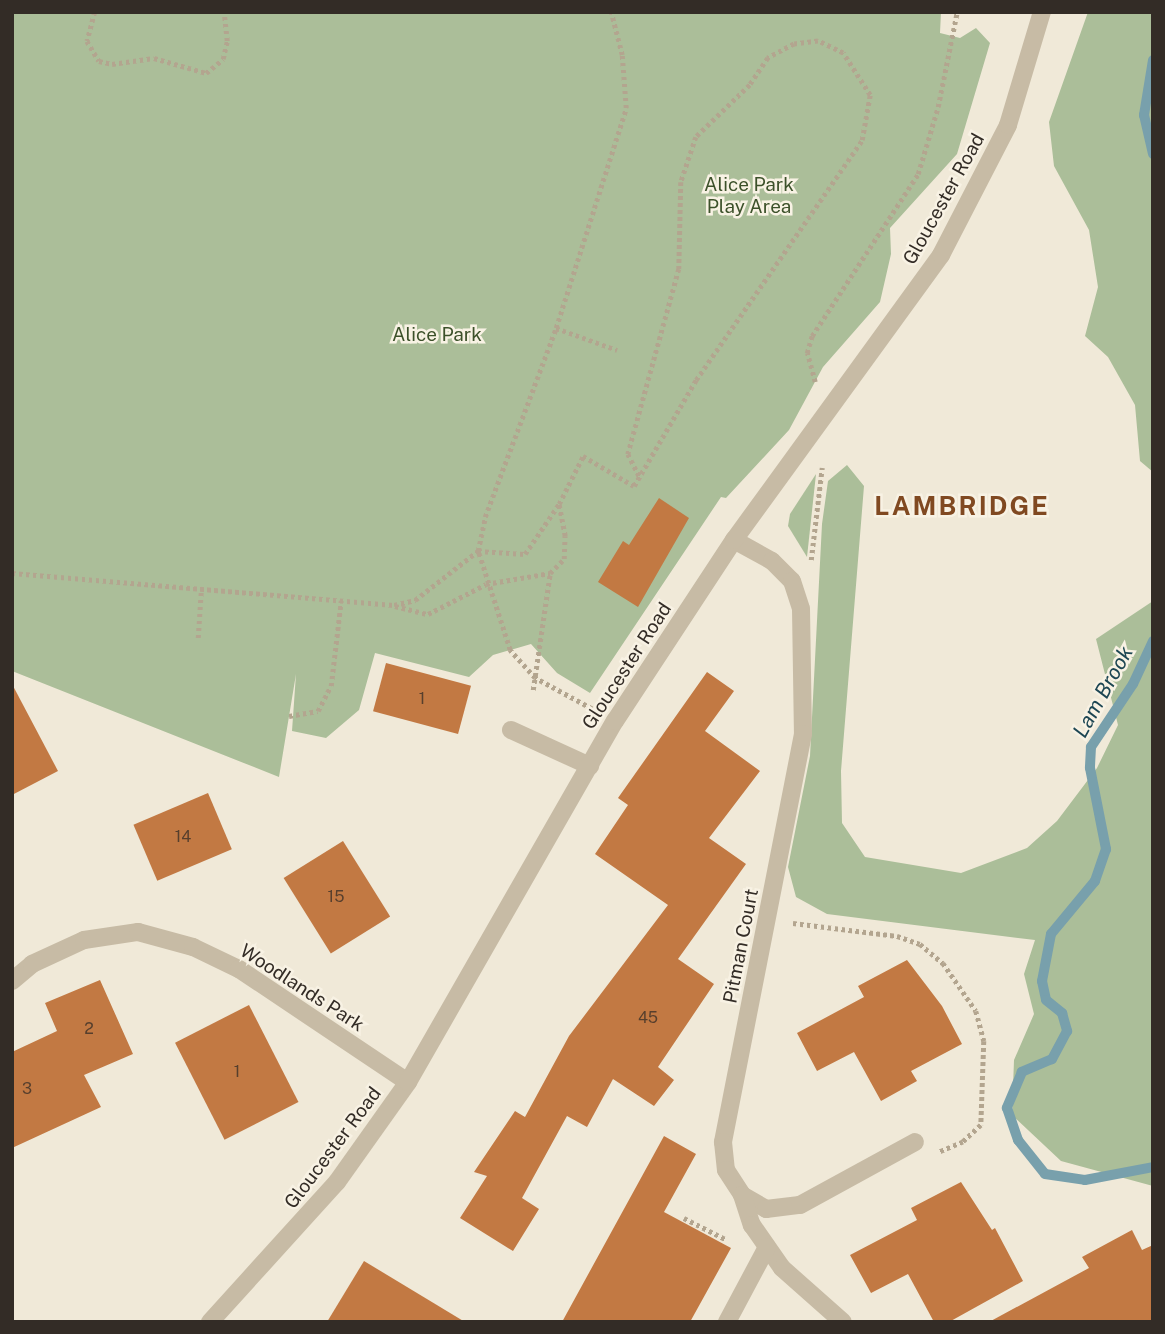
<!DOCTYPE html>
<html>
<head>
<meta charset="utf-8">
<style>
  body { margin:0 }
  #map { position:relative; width:1165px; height:1334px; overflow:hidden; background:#f0e9d8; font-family:"Public Sans",sans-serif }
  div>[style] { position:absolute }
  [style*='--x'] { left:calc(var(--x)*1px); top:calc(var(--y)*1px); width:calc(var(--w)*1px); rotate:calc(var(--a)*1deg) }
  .green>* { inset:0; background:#abbe99 }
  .stream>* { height:10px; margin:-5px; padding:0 5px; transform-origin:5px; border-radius:5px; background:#78a0ac }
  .building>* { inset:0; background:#c27943; transform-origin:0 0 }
  .path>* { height:4.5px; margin-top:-2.25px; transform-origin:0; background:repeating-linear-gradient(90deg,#b3a58f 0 3.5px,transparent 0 7px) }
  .minor>* { height:18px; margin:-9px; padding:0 9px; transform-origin:9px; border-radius:9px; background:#c7bba5 }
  span { translate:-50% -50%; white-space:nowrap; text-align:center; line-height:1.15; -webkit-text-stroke:5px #f8f2e4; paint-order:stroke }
  .number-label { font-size:16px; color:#573f2d }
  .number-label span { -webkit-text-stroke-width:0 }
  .park-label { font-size:19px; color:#3c512a }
  .street-label { font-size:19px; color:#332c26 }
  .water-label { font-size:21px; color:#1d4653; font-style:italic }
  .district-label { font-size:26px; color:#804921; font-weight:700; letter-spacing:2px }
  .frame { position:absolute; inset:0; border:14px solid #332c26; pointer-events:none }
</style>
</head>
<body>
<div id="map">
  <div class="green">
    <div style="clip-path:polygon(12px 12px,941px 12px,940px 33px,960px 38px,976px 28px,990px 43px,957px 154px,890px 228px,891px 254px,880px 302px,823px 367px,789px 430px,726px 498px,721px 497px,590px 693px,557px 673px,531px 644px,493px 655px,469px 677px,375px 653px,359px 710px,326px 738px,292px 731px,296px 674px,279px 777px,12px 671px)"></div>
    <div style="clip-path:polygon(1088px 12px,1153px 12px,1153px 472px,1140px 461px,1135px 405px,1108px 357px,1085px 336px,1098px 287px,1089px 230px,1054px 166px,1049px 122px)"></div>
    <div style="clip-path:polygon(847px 465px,864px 486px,841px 771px,842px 823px,865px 857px,961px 873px,1027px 848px,1057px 821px,1097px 768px,1118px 725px,1096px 639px,1153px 601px,1153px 1186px,1061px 1161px,1012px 1115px,1014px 1060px,1034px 1014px,1024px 974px,1035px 940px,827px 914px,796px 897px,788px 867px,810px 756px,822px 524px,828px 481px)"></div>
    <div style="clip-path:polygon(816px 474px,807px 557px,788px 526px,790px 514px)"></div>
  </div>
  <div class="stream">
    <div style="--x:1153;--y:60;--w:56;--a:99.3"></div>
    <div style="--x:1144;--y:115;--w:40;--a:77"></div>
    <div style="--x:1153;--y:641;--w:47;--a:114.9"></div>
    <div style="--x:1133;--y:684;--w:76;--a:123.7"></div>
    <div style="--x:1091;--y:747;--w:21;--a:93"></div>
    <div style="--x:1090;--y:768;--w:83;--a:78.8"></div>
    <div style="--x:1106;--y:849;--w:34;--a:109"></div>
    <div style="--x:1095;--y:881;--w:69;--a:129.7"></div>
    <div style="--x:1051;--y:934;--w:48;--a:100.8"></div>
    <div style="--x:1042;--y:981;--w:19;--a:78"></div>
    <div style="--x:1046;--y:1000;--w:21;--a:39"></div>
    <div style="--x:1062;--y:1013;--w:19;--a:74"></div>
    <div style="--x:1067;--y:1031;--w:32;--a:118"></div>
    <div style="--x:1052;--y:1059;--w:33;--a:157"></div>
    <div style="--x:1022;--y:1072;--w:39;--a:113"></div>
    <div style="--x:1007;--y:1108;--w:34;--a:71"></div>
    <div style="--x:1018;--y:1140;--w:43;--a:51.5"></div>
    <div style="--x:1045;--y:1174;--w:40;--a:8.5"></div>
    <div style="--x:1085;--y:1180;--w:69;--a:-10.8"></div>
  </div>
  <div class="building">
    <div style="clip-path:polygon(659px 498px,689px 518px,638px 607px,598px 582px,623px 541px,629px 545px)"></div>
    <div style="left:386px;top:663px;width:88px;height:50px;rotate:15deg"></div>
    <div style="clip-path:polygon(707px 672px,734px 691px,705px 731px,760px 771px,709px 838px,746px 864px,678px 959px,714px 984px,658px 1067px,674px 1080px,654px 1106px,613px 1079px,587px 1127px,567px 1116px,522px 1198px,539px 1209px,513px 1251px,460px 1218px,487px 1176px,474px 1172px,515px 1111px,525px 1117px,569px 1036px,668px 905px,595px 854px,628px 805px,618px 798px)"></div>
    <div style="clip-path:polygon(12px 684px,58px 771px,12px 795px)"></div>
    <div style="left:208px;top:793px;width:61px;height:81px;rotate:67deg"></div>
    <div style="left:343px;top:841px;width:89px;height:70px;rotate:58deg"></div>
    <div style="clip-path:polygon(907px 960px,942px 1006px,962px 1044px,911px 1071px,917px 1081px,881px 1101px,854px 1052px,817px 1071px,797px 1033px,864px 997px,858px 986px)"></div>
    <div style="clip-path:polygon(100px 980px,133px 1054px,84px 1075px,101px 1107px,12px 1148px,12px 1052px,57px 1031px,45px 1003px)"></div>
    <div style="left:249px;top:1005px;width:109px;height:83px;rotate:63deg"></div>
    <div style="clip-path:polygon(664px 1136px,696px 1154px,664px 1212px,731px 1248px,690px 1322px,562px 1322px)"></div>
    <div style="clip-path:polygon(961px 1182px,992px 1230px,995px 1228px,1023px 1281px,949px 1322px,934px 1322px,908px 1274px,871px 1293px,850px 1255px,917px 1220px,911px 1208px)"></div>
    <div style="clip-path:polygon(1132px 1230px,1142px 1250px,1153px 1245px,1153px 1322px,989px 1322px,1089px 1268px,1082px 1257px)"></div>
    <div style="clip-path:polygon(364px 1261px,465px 1322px,327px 1322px)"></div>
  </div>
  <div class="path">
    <div style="--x:95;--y:12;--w:30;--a:105"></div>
    <div style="--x:87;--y:41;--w:23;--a:59"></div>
    <div style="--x:99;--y:61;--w:13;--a:13"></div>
    <div style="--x:112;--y:64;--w:42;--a:-8.1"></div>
    <div style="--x:154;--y:58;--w:54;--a:16.1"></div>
    <div style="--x:206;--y:73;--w:22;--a:-39"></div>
    <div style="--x:223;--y:59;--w:18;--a:-77"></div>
    <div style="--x:227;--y:41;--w:29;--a:-96"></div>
    <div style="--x:556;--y:328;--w:65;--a:19.8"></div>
    <div style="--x:815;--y:382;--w:30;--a:-105"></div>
    <div style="--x:807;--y:353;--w:18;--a:-74"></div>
    <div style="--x:812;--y:336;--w:194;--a:-56.8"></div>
    <div style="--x:918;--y:174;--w:70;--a:-73.4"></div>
    <div style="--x:938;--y:107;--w:97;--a:-78.7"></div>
    <div style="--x:811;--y:560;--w:93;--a:-83.2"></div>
    <div style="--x:12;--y:573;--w:383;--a:4.8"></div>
    <div style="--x:394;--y:605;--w:22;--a:-13"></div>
    <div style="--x:415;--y:600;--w:80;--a:-37.9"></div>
    <div style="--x:478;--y:551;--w:47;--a:3.7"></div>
    <div style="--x:525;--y:554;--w:60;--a:-55.8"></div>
    <div style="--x:559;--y:504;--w:54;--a:-63.4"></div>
    <div style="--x:583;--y:456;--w:59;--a:30.5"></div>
    <div style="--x:634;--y:486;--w:123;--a:-59.7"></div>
    <div style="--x:696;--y:380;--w:292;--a:-55.3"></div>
    <div style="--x:862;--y:140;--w:46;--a:-79.9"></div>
    <div style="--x:870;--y:95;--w:50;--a:-122.7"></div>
    <div style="--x:843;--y:53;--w:28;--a:-154"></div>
    <div style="--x:818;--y:41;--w:24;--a:173"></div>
    <div style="--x:794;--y:44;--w:30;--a:152"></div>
    <div style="--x:768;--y:58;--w:32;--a:124"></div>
    <div style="--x:750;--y:85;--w:75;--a:136.1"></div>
    <div style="--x:696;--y:137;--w:47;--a:108.4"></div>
    <div style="--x:681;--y:182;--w:87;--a:91.3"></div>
    <div style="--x:679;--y:269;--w:192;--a:105.4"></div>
    <div style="--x:628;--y:454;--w:25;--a:63"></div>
    <div style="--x:395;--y:606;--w:34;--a:14"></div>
    <div style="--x:428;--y:614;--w:65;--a:-27.3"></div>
    <div style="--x:486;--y:584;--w:65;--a:-9.8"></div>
    <div style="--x:550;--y:573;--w:20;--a:-45"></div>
    <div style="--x:564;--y:559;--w:23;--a:-88"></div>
    <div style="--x:565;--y:536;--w:32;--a:-101"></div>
    <div style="--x:198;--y:638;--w:47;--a:-86.3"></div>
    <div style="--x:533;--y:690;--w:118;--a:-81.7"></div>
    <div style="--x:592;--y:709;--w:65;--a:-151.5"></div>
    <div style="--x:535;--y:678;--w:38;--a:-132"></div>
    <div style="--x:510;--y:650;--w:104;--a:-107.9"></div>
    <div style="--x:478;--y:551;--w:35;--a:-78"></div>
    <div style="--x:485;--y:517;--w:202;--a:-69.4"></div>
    <div style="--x:556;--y:328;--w:231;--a:-72.3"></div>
    <div style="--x:626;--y:108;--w:53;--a:-94.3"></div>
    <div style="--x:622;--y:55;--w:44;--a:-104.3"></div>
    <div style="--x:289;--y:716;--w:29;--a:-10"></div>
    <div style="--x:318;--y:711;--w:28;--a:-63"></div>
    <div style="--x:331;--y:686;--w:86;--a:-83.3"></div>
    <div style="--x:793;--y:923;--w:105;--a:7.1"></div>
    <div style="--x:897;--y:936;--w:24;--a:19"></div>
    <div style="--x:920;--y:944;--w:30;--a:40"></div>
    <div style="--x:943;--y:963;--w:58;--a:55.5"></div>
    <div style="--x:976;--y:1011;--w:31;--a:75"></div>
    <div style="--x:984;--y:1041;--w:84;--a:92"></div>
    <div style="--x:981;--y:1125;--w:25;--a:137"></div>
    <div style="--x:963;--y:1142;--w:25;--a:157"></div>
    <div style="--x:684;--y:1218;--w:48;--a:27.1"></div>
  </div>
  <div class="minor">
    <div style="--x:734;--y:540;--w:43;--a:28.9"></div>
    <div style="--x:772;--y:561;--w:28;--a:45"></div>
    <div style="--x:792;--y:581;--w:29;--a:72"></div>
    <div style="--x:801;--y:609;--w:125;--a:89.1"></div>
    <div style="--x:803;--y:734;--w:416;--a:101.1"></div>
    <div style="--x:723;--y:1142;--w:28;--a:84"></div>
    <div style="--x:726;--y:1170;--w:30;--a:57"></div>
    <div style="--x:742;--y:1195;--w:28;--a:30"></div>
    <div style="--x:766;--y:1209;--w:34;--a:-7"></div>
    <div style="--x:800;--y:1205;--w:131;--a:-28.7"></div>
    <div style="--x:511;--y:730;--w:87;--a:24.5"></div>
    <div style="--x:12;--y:981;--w:26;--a:-40"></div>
    <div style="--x:32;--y:964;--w:57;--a:-24.8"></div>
    <div style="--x:84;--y:940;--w:55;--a:-8.4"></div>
    <div style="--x:138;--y:932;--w:57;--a:15.3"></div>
    <div style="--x:193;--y:947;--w:51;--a:25.6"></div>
    <div style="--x:239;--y:969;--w:203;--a:33.8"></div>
    <div style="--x:742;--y:1195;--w:32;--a:72"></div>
    <div style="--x:752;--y:1225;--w:52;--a:55.1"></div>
    <div style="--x:782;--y:1268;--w:81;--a:41.5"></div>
    <div style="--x:210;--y:1322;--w:189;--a:-47.8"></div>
    <div style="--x:337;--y:1182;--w:123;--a:-54.6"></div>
    <div style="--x:408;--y:1082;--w:416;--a:-60.2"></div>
    <div style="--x:615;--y:721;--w:217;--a:-56.7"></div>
    <div style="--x:734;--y:540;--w:352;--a:-54"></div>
    <div style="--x:941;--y:255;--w:146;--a:-62.7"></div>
    <div style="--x:1008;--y:125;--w:118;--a:-73.3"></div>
    <div style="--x:727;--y:1322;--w:85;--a:-61.9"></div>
  </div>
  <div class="number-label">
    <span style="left:422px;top:699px">1</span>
    <span style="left:183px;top:837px">14</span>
    <span style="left:336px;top:897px">15</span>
    <span style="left:648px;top:1018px">45</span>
    <span style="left:89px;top:1029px">2</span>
    <span style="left:237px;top:1072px">1</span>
    <span style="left:27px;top:1089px">3</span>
  </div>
  <div class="park-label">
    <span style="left:749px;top:196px">Alice Park<br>Play Area</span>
    <span style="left:437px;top:335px">Alice Park</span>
  </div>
  <div class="street-label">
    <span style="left:944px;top:199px;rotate:-61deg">Gloucester Road</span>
    <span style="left:627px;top:666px;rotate:-57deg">Gloucester Road</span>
    <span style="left:741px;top:946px;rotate:-79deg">Pitman Court</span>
    <span style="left:302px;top:988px;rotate:33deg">Woodlands Park</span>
    <span style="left:333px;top:1148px;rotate:-53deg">Gloucester Road</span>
  </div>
  <div class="water-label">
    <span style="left:1103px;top:692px;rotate:-61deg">Lam Brook</span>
  </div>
  <div class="district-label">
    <span style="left:962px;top:506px">LAMBRIDGE</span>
  </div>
  <div class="frame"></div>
</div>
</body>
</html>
